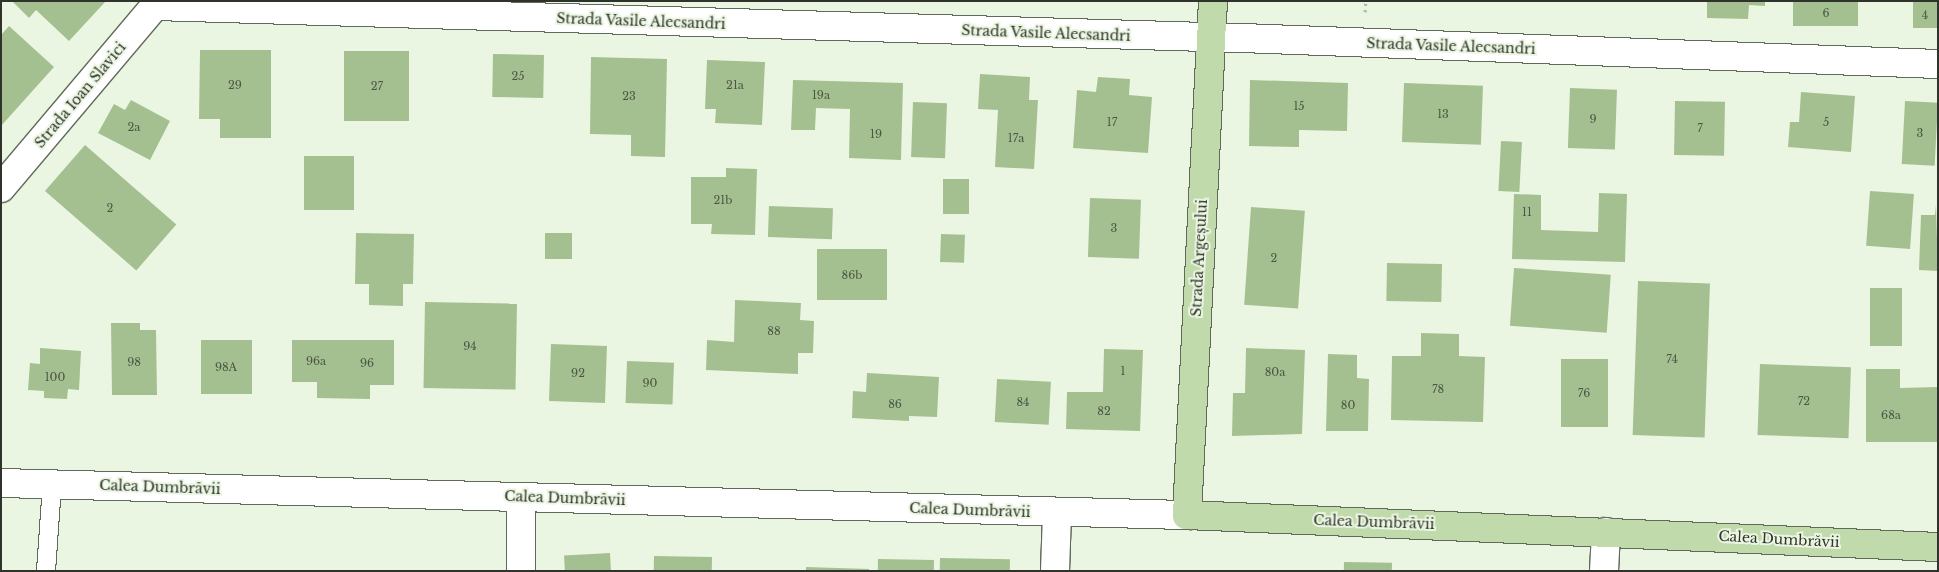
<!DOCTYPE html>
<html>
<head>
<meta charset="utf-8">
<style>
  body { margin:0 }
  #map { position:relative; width:1939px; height:572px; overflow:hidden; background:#ebf6e2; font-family:"Libre Baskerville",serif }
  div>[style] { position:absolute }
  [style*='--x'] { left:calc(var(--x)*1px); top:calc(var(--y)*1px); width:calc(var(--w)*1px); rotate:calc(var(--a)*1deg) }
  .building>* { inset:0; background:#a4c090; transform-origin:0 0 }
  .path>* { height:3px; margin-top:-1.5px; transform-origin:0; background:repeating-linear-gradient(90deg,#afb8a8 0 2.5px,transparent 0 6.5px) }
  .roads { filter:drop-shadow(1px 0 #606a59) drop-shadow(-1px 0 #606a59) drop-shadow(0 1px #606a59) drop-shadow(0 -1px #606a59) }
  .lane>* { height:18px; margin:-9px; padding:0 9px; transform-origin:9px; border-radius:9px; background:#fff }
  .street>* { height:28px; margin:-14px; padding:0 14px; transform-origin:14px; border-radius:14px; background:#fff }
  .secondary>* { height:28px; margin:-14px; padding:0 14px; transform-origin:14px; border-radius:14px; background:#fff }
  .primary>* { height:28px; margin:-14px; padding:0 14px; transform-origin:14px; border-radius:14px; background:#c1daac }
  span { translate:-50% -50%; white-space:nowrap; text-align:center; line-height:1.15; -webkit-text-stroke:4px #ebf6e2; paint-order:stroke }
  .number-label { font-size:11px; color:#4c5644 }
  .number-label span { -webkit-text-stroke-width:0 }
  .street-label { font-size:14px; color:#2f332b }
  .frame { position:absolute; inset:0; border:2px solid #2f332b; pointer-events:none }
</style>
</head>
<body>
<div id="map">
  <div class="building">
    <div style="clip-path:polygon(12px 1px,106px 1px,69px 41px,36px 10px,29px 18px)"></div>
    <div style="clip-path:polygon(1707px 1px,1765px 1px,1765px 6px,1749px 5px,1748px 19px,1707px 18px)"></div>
    <div style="left:1793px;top:1px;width:65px;height:25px"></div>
    <div style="left:1913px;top:1px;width:25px;height:27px"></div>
    <div style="clip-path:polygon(9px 26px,54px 67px,1px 126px,1px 35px)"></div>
    <div style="clip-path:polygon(200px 50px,271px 50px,271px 138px,220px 138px,220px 119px,199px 119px)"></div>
    <div style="left:344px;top:51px;width:65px;height:70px"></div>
    <div style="left:493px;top:54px;width:51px;height:43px;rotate:1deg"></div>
    <div style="clip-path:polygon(591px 57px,667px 59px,665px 157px,631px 156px,631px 135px,590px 134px)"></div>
    <div style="clip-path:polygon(707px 60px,765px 62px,762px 125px,715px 123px,716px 109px,705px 109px)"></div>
    <div style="clip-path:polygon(980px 74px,1030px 77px,1029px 100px,1038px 100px,1034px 169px,995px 167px,998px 110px,978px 109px)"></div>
    <div style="clip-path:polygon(1098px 77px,1130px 79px,1129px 95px,1152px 97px,1148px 153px,1073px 148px,1077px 90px,1096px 92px)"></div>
    <div style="clip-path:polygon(793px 80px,903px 83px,901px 160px,849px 158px,850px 109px,816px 108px,815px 130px,791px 130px)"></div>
    <div style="clip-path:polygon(1250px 80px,1348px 83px,1347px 131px,1299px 130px,1299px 147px,1249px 146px)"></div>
    <div style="left:1404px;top:83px;width:79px;height:59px;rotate:2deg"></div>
    <div style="left:1570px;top:88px;width:47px;height:60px;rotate:2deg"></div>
    <div style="clip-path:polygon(1801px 92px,1855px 96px,1851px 152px,1788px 147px,1790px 122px,1799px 122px)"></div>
    <div style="clip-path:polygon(131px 100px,170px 121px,150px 160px,98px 133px,114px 104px,125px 110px)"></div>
    <div style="left:1675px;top:101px;width:50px;height:54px;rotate:1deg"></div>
    <div style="left:1905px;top:101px;width:33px;height:63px;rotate:3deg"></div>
    <div style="left:913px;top:102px;width:34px;height:55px;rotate:2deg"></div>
    <div style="left:1501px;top:141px;width:21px;height:50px;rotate:3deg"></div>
    <div style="left:85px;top:145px;width:121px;height:61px;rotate:41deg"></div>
    <div style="left:304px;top:156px;width:50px;height:54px"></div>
    <div style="clip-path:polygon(726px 168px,757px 169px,755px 235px,711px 234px,712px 224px,691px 224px,691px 177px,726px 177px)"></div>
    <div style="left:943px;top:179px;width:26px;height:35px"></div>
    <div style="left:1870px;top:191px;width:44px;height:55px;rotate:4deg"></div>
    <div style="clip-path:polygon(1599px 193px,1627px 194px,1625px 262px,1512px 259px,1514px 194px,1541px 195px,1541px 230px,1598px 232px)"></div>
    <div style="left:1090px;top:198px;width:51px;height:59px;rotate:2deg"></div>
    <div style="clip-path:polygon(1936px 205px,1938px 271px,1919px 270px,1921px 215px,1935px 215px)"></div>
    <div style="left:769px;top:206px;width:64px;height:31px;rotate:2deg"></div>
    <div style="left:1251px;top:207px;width:54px;height:98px;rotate:4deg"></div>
    <div style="clip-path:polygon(356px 233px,414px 234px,413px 284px,403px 284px,403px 306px,369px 305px,369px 284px,355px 284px)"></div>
    <div style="left:545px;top:233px;width:27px;height:26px"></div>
    <div style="left:941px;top:234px;width:24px;height:28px;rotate:2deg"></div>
    <div style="left:817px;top:249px;width:70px;height:51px"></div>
    <div style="left:1387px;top:263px;width:55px;height:38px;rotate:1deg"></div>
    <div style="left:1514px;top:268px;width:97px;height:58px;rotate:4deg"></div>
    <div style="left:1638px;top:281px;width:72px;height:154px;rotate:2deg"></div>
    <div style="left:1870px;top:288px;width:32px;height:58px"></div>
    <div style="clip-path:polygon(735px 300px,801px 303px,800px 320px,814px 321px,813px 353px,798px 353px,798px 374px,706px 370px,707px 340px,734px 342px)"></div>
    <div style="left:425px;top:302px;width:92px;height:86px;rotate:1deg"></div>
    <div style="clip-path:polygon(111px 323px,140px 323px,140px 330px,156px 330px,157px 395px,112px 395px)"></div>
    <div style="clip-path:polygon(1421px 333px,1459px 334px,1459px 356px,1485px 357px,1483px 422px,1391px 420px,1392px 356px,1421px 356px)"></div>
    <div style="left:201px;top:340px;width:51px;height:54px"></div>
    <div style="clip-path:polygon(292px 340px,394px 340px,394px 385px,370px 385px,370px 399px,317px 398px,317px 382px,292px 382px)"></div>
    <div style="left:551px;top:344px;width:56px;height:57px;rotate:2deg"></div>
    <div style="clip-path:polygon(40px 348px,81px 351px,79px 390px,68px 389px,67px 399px,44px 398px,44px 391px,28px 390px,30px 363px,40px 364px)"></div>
    <div style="clip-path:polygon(1246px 348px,1305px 350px,1302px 434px,1232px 436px,1233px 393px,1245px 393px)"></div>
    <div style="clip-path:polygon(1104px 349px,1143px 350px,1140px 431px,1066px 429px,1067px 392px,1103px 392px)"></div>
    <div style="clip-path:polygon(1328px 354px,1357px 355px,1357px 378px,1369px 379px,1368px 431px,1326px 431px)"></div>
    <div style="left:1561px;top:359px;width:47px;height:68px"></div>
    <div style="left:627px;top:361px;width:47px;height:42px;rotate:2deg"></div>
    <div style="left:1760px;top:364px;width:91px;height:71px;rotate:2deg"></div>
    <div style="clip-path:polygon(1866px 369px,1900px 369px,1900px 388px,1938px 387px,1938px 442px,1866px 442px)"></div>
    <div style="clip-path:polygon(867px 373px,939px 377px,937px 417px,909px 416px,909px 421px,852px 418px,853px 391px,866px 392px)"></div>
    <div style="left:997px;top:379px;width:54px;height:43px;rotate:3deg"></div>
    <div style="left:610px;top:553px;width:18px;height:46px;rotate:87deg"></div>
    <div style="left:654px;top:556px;width:58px;height:15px;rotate:1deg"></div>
    <div style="left:940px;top:558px;width:70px;height:13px;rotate:1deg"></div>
    <div style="left:878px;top:559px;width:56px;height:12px;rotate:1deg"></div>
    <div style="left:1344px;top:562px;width:48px;height:9px;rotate:1deg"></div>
    <div style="clip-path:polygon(806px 567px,869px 569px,869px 571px,806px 571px)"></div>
  </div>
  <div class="path">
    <div style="--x:1365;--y:12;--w:11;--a:-85"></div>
  </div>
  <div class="roads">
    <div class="lane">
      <div style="--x:46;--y:571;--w:86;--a:-86"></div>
    </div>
    <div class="street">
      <div style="--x:155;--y:6;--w:1087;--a:1.69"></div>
      <div style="--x:1242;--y:38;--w:696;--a:2.14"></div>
      <div style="--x:1;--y:188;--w:245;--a:-49.8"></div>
      <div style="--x:521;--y:571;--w:74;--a:-90"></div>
      <div style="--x:1055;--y:571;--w:58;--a:-88"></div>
    </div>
    <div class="secondary">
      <div style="--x:1;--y:483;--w:1186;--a:1.55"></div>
      <div style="--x:1604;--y:571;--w:39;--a:-87"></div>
    </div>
    <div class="primary">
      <div style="--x:1213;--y:1;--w:515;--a:92.9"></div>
      <div style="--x:1187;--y:515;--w:752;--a:2.44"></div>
    </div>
  </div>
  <div class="number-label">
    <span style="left:1826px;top:13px">6</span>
    <span style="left:1925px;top:15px">4</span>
    <span style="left:518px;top:76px">25</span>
    <span style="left:235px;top:85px">29</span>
    <span style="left:735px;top:85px">21a</span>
    <span style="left:377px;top:86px">27</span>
    <span style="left:821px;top:95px">19a</span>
    <span style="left:629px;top:96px">23</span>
    <span style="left:1299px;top:106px">15</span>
    <span style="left:1443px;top:114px">13</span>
    <span style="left:1593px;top:119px">9</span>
    <span style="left:1112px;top:122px">17</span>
    <span style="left:1826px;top:122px">5</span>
    <span style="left:134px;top:127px">2a</span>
    <span style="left:1700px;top:128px">7</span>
    <span style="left:1920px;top:133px">3</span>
    <span style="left:876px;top:134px">19</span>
    <span style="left:1016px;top:138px">17a</span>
    <span style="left:723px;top:200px">21b</span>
    <span style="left:110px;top:208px">2</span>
    <span style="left:1527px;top:212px">11</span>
    <span style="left:1114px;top:228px">3</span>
    <span style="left:1274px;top:258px">2</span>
    <span style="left:852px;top:275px">86b</span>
    <span style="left:774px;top:331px">88</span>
    <span style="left:470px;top:346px">94</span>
    <span style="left:1672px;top:359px">74</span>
    <span style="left:316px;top:361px">96a</span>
    <span style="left:134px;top:362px">98</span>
    <span style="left:367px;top:363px">96</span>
    <span style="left:226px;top:367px">98A</span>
    <span style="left:1123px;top:371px">1</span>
    <span style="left:1275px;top:372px">80a</span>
    <span style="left:578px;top:373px">92</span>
    <span style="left:55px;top:377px">100</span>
    <span style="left:650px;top:383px">90</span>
    <span style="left:1438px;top:389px">78</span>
    <span style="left:1584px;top:393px">76</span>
    <span style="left:1804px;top:401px">72</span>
    <span style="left:1023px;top:402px">84</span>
    <span style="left:895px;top:404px">86</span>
    <span style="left:1348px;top:405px">80</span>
    <span style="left:1104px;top:411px">82</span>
    <span style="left:1891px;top:415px">68a</span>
  </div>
  <div class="street-label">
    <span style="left:641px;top:21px;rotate:2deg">Strada Vasile Alecsandri</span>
    <span style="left:1046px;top:33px;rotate:2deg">Strada Vasile Alecsandri</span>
    <span style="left:1451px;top:46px;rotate:2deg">Strada Vasile Alecsandri</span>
    <span style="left:80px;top:95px;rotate:-50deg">Strada Ioan Slavici</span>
    <span style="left:1199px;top:258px;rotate:-87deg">Strada Argeșului</span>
    <span style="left:160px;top:487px;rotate:2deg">Calea Dumbrăvii</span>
    <span style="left:565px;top:498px;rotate:2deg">Calea Dumbrăvii</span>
    <span style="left:970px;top:510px;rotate:2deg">Calea Dumbrăvii</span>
    <span style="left:1374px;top:522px;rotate:2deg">Calea Dumbrăvii</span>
    <span style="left:1779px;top:539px;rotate:3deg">Calea Dumbrăvii</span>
  </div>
  <div class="frame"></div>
</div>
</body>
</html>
